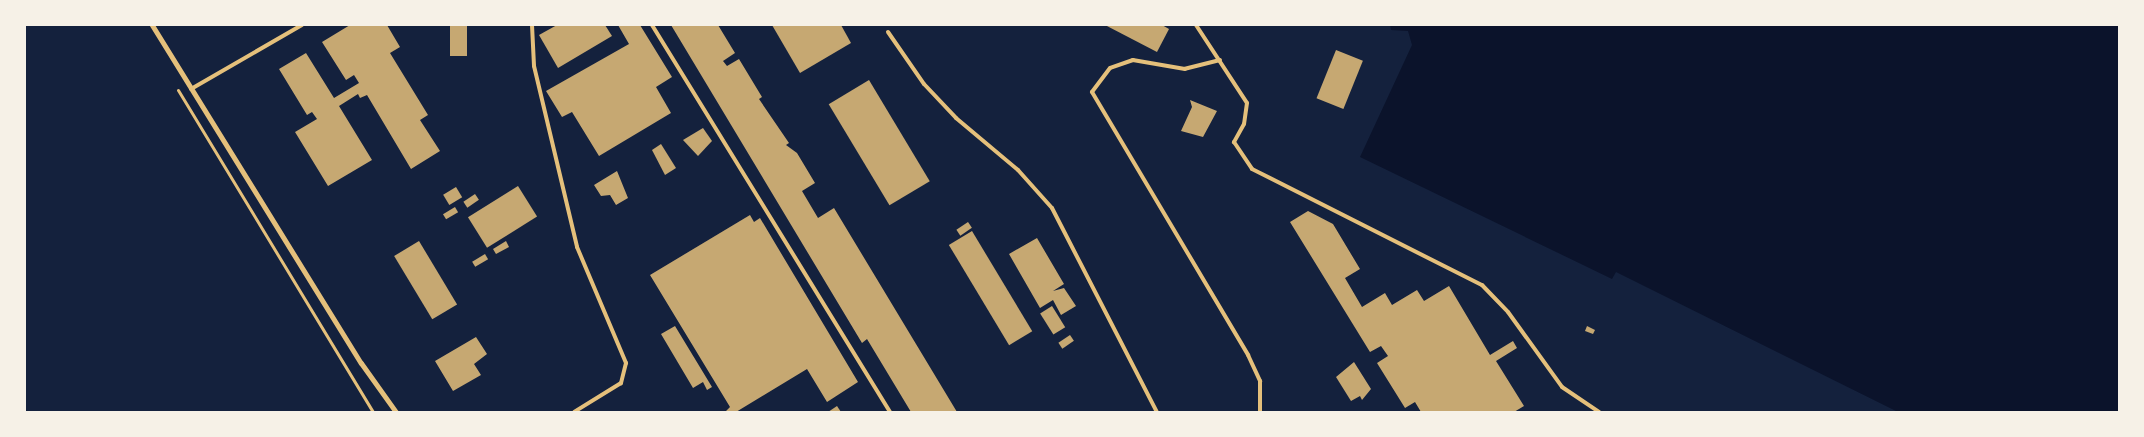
<!DOCTYPE html>
<html>
<head>
<meta charset="utf-8">
<style>
  body { margin:0 }
  #map { position:relative; width:2144px; height:437px; overflow:hidden; background:#14213d; font-family:"Varela Round",sans-serif }
  div>[style] { position:absolute }
  [style*='--x'] { left:calc(var(--x)*1px); top:calc(var(--y)*1px); width:calc(var(--w)*1px); rotate:calc(var(--a)*1deg) }
  .water>* { inset:0; background:#0b132b }
  .building>* { inset:0; background:#c6a872; transform-origin:0 0 }
  .path>* { height:3px; margin:-1.5px; padding:0 1.5px; transform-origin:1.5px; border-radius:1.5px; background:#e5c07b }
  .service>* { height:4px; margin:-2px; padding:0 2px; transform-origin:2px; border-radius:2px; background:#e5c07b }
  .minor>* { height:5px; margin:-2.5px; padding:0 2.5px; transform-origin:2.5px; border-radius:2.5px; background:#e5c07b }
  span { translate:-50% -50%; white-space:nowrap; text-align:center; line-height:1.15; -webkit-text-stroke:5px #f6f1e7; paint-order:stroke }
  .frame { position:absolute; inset:0; border:26px solid #f6f1e7; pointer-events:none }
</style>
</head>
<body>
<div id="map">
  <div class="water">
    <div style="clip-path:polygon(1390px 25px,2119px 25px,2119px 412px,1898px 412px,1616px 272px,1612px 279px,1360px 157px,1412px 45px,1408px 31px,1391px 30px)"></div>
  </div>
  <div class="building">
    <div style="clip-path:polygon(350px 25px,387px 25px,400px 47px,390px 53px,428px 115px,420px 120px,440px 151px,411px 169px,367px 95px,360px 98px,358px 94px,339px 106px,372px 160px,328px 186px,295px 132px,317px 119px,312px 112px,307px 115px,279px 69px,306px 53px,334px 98px,359px 83px,354px 75px,346px 80px,322px 42px)"></div>
    <div style="left:450px;top:25px;width:17px;height:31px"></div>
    <div style="clip-path:polygon(557px 25px,605px 25px,612px 36px,558px 68px,539px 35px)"></div>
    <div style="clip-path:polygon(618px 25px,640px 25px,672px 77px,656px 87px,671px 113px,599px 156px,572px 112px,562px 117px,546px 91px,629px 44px)"></div>
    <div style="clip-path:polygon(671px 25px,718px 25px,735px 53px,723px 61px,727px 66px,739px 59px,762px 97px,759px 99px,789px 143px,786px 145px,797px 153px,815px 183px,802px 191px,818px 218px,834px 208px,957px 412px,911px 412px,867px 339px,862px 343px)"></div>
    <div style="clip-path:polygon(772px 25px,841px 25px,851px 43px,800px 73px)"></div>
    <div style="clip-path:polygon(1105px 25px,1162px 25px,1169px 29px,1157px 52px)"></div>
    <div style="left:1336px;top:50px;width:29px;height:52px;rotate:22deg"></div>
    <div style="left:869px;top:80px;width:118px;height:47px;rotate:59deg"></div>
    <div style="clip-path:polygon(1190px 100px,1217px 111px,1203px 137px,1181px 131px,1192px 107px)"></div>
    <div style="clip-path:polygon(703px 128px,712px 141px,698px 156px,683px 140px)"></div>
    <div style="clip-path:polygon(661px 144px,676px 168px,665px 175px,652px 150px)"></div>
    <div style="clip-path:polygon(617px 171px,628px 198px,616px 205px,610px 195px,601px 196px,594px 185px)"></div>
    <div style="left:518px;top:186px;width:36px;height:59px;rotate:58deg"></div>
    <div style="left:456px;top:187px;width:12px;height:15px;rotate:59deg"></div>
    <div style="left:475px;top:194px;width:7px;height:14px;rotate:56deg"></div>
    <div style="left:455px;top:207px;width:6px;height:14px;rotate:59deg"></div>
    <div style="clip-path:polygon(1308px 211px,1333px 224px,1360px 269px,1345px 278px,1362px 307px,1385px 293px,1392px 305px,1417px 290px,1424px 301px,1449px 286px,1490px 355px,1513px 341px,1517px 348px,1496px 361px,1524px 406px,1514px 412px,1421px 412px,1415px 402px,1405px 408px,1377px 363px,1388px 356px,1381px 346px,1370px 352px,1290px 222px)"></div>
    <div style="clip-path:polygon(750px 215px,754px 222px,760px 218px,858px 382px,827px 402px,807px 369px,736px 412px,725px 412px,730px 407px,650px 275px)"></div>
    <div style="left:968px;top:222px;width:7px;height:14px;rotate:56deg"></div>
    <div style="left:972px;top:231px;width:117px;height:27px;rotate:59deg"></div>
    <div style="clip-path:polygon(1037px 238px,1064px 284px,1053px 291px,1064px 288px,1076px 306px,1061px 315px,1053px 300px,1040px 308px,1009px 254px)"></div>
    <div style="left:419px;top:241px;width:74px;height:29px;rotate:59deg"></div>
    <div style="clip-path:polygon(506px 241px,509px 247px,496px 254px,493px 249px)"></div>
    <div style="left:485px;top:254px;width:6px;height:15px;rotate:59deg"></div>
    <div style="left:1052px;top:306px;width:25px;height:14px;rotate:58deg"></div>
    <div style="clip-path:polygon(675px 326px,712px 387px,707px 390px,703px 382px,693px 388px,661px 334px)"></div>
    <div style="clip-path:polygon(1587px 326px,1595px 330px,1593px 334px,1585px 331px)"></div>
    <div style="left:1070px;top:335px;width:7px;height:14px;rotate:56deg"></div>
    <div style="clip-path:polygon(476px 337px,487px 354px,474px 364px,481px 375px,453px 391px,435px 361px)"></div>
    <div style="clip-path:polygon(1354px 362px,1371px 389px,1362px 400px,1360px 396px,1351px 401px,1336px 377px)"></div>
    <div style="clip-path:polygon(837px 406px,841px 412px,828px 412px)"></div>
  </div>
  <div class="path">
    <div style="--x:178;--y:90;--w:376;--a:58.8"></div>
  </div>
  <div class="service">
    <div style="--x:532;--y:25;--w:41;--a:87.2"></div>
    <div style="--x:534;--y:66;--w:186;--a:76.6"></div>
    <div style="--x:577;--y:247;--w:126;--a:67.1"></div>
    <div style="--x:626;--y:363;--w:21;--a:104"></div>
    <div style="--x:621;--y:383;--w:55;--a:148.3"></div>
    <div style="--x:652;--y:25;--w:454;--a:58.4"></div>
    <div style="--x:1196;--y:25;--w:93;--a:56.8"></div>
    <div style="--x:1247;--y:103;--w:21;--a:98"></div>
    <div style="--x:1244;--y:124;--w:21;--a:119"></div>
    <div style="--x:1234;--y:142;--w:32;--a:56"></div>
    <div style="--x:1252;--y:169;--w:258;--a:26.8"></div>
    <div style="--x:1482;--y:285;--w:37;--a:46"></div>
    <div style="--x:1508;--y:312;--w:92;--a:54.2"></div>
    <div style="--x:1562;--y:387;--w:45;--a:34"></div>
    <div style="--x:888;--y:32;--w:63;--a:55.3"></div>
    <div style="--x:924;--y:84;--w:47;--a:46.7"></div>
    <div style="--x:956;--y:118;--w:81;--a:40"></div>
    <div style="--x:1018;--y:170;--w:51;--a:48.2"></div>
    <div style="--x:1052;--y:208;--w:229;--a:62.8"></div>
    <div style="--x:1220;--y:60;--w:36;--a:166"></div>
    <div style="--x:1185;--y:69;--w:53;--a:-170.2"></div>
    <div style="--x:1133;--y:60;--w:24;--a:161"></div>
    <div style="--x:1110;--y:68;--w:30;--a:127"></div>
    <div style="--x:1092;--y:92;--w:306;--a:59.3"></div>
    <div style="--x:1248;--y:355;--w:29;--a:65"></div>
    <div style="--x:1260;--y:381;--w:31;--a:90"></div>
    <div style="--x:191;--y:89;--w:128;--a:-30"></div>
  </div>
  <div class="minor">
    <div style="--x:152;--y:25;--w:397;--a:58.3"></div>
    <div style="--x:361;--y:363;--w:60;--a:54.5"></div>
  </div>
  <div class="frame"></div>
</div>
</body>
</html>
